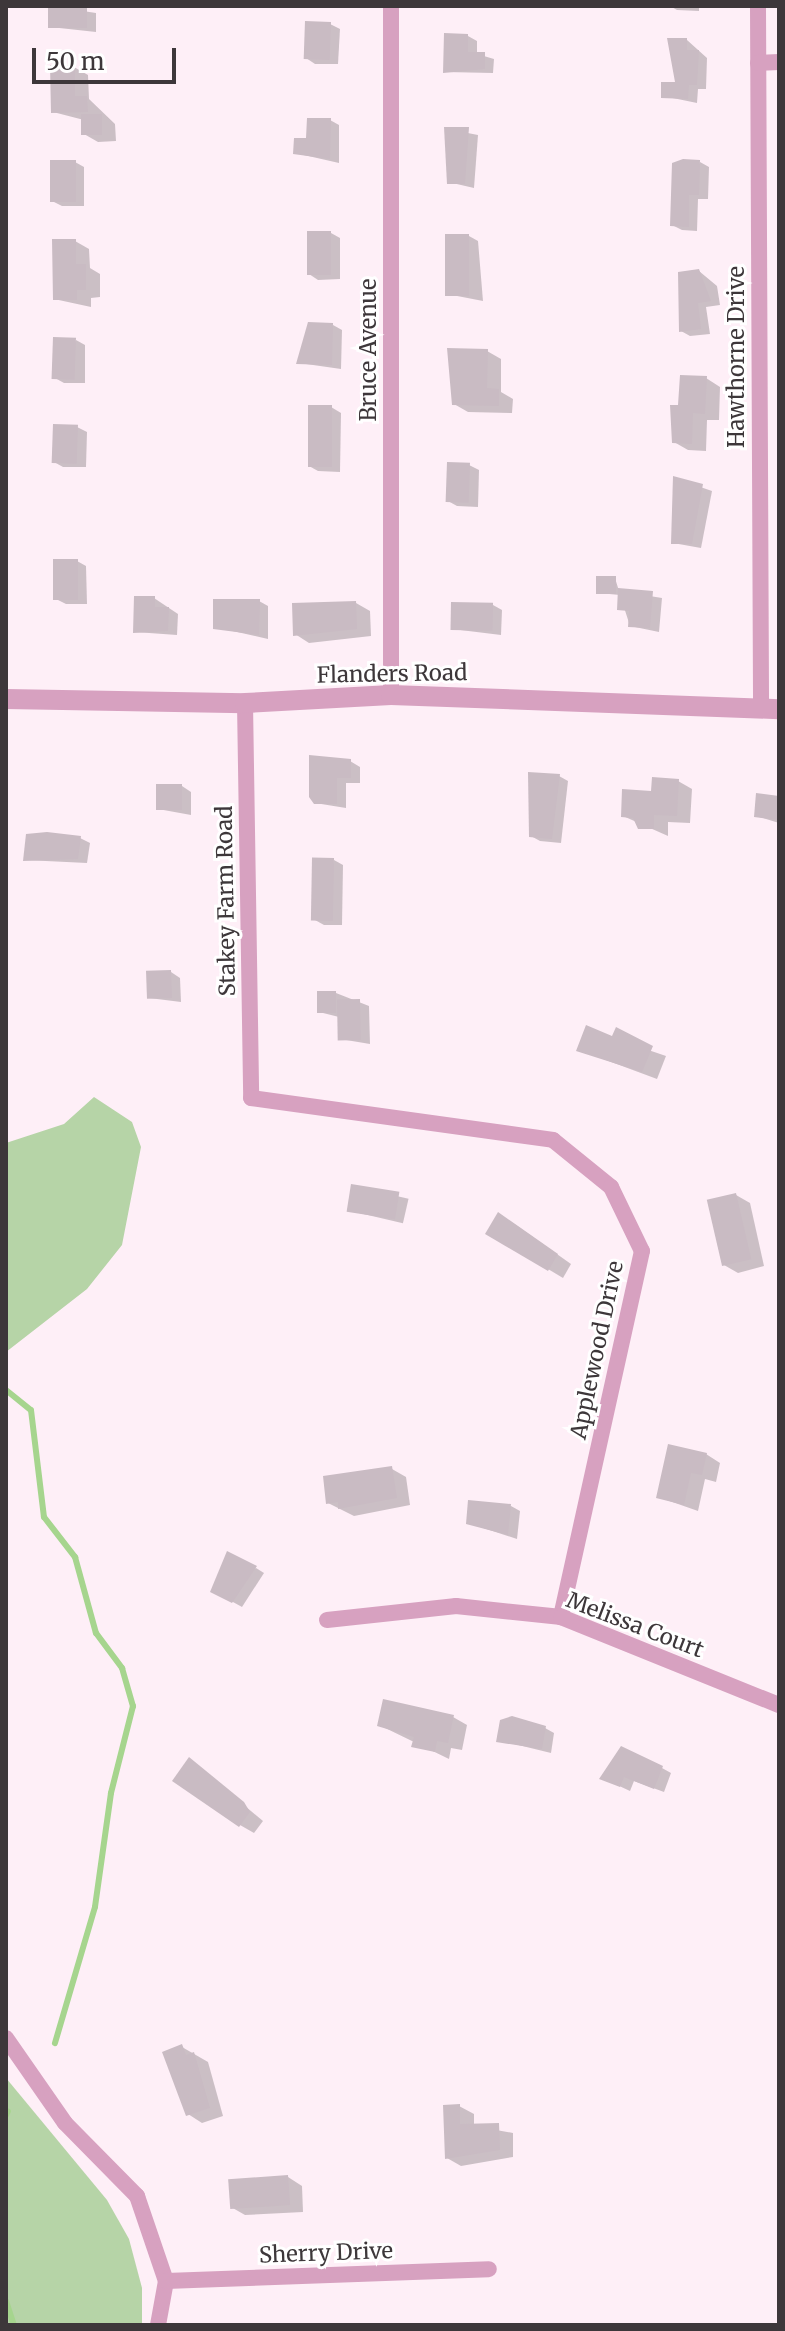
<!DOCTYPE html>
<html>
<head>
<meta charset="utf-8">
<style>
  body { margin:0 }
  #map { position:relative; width:785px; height:2331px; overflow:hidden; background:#feeff7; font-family:Merriweather,serif }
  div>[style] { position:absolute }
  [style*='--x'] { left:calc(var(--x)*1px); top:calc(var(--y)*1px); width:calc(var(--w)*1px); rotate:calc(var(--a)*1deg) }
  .green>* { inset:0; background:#b6d4a7 }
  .shadow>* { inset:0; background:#0003; transform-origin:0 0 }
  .stream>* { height:6px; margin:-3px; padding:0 3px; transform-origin:3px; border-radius:3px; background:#a6d58e }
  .building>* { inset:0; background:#c9bbc3; transform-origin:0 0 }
  .minor>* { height:16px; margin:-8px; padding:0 8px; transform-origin:8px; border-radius:8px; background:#d7a1c0 }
  .tertiary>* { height:20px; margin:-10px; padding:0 10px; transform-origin:10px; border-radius:10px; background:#d7a1c0 }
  span { translate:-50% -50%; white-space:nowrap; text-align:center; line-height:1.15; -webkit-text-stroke:6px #fff; paint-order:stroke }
  .street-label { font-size:22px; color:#3d373a }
  .frame { position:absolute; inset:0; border:8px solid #3d373a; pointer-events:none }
  .scale { position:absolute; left:32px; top:48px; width:144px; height:36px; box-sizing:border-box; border:4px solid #3d373a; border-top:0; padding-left:10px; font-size:24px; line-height:28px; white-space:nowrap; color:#3d373a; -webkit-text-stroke:6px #fff; paint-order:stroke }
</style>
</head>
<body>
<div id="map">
  <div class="green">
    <div style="clip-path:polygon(94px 1097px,132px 1122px,141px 1147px,122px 1245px,87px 1289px,6px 1352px,6px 1143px,64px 1124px)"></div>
    <div style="clip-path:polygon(6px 2078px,107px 2200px,129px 2239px,142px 2288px,142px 2325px,6px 2325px)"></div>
  </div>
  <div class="shadow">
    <div style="clip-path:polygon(50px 6px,96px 13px,96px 32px,50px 27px)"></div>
    <div style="clip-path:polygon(670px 6px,699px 6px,699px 11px,677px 10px)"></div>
    <div style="clip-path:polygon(330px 24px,340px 29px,338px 64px,315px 64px,306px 58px)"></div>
    <div style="clip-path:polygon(468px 36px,477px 41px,477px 54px,494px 59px,493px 73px,445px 72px)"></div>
    <div style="clip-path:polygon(687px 40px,707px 58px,706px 89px,698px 89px,697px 103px,663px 96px,677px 84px)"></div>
    <div style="clip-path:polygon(74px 67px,88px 75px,89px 99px,115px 124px,116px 141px,98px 142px,84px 134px,84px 120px,53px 112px)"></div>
    <div style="clip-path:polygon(330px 120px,339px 125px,339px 163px,295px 153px)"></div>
    <div style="clip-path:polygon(447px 129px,478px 135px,474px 188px,448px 182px)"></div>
    <div style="clip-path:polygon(75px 162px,84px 167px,84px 206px,62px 206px,52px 201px)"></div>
    <div style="clip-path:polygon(700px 162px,709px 167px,708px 199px,698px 199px,697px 231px,682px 230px,672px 225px)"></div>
    <div style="clip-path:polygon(331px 233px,340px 238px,340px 279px,318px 280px,309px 274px)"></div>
    <div style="clip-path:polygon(469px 236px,478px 241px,483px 301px,452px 295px)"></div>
    <div style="clip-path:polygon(75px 241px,89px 249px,90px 268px,100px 274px,100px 297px,91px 298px,91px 307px,54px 299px)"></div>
    <div style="clip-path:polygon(699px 271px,717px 286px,720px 305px,706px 307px,710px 334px,690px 336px,681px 331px)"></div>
    <div style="clip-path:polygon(333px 325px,342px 330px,341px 369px,299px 363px)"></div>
    <div style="clip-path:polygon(76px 340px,85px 345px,85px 383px,64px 383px,55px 378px)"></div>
    <div style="clip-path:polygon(448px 350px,487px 351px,501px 359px,501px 392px,513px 399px,512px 413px,468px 412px,454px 404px)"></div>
    <div style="clip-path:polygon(706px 378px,720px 387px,719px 420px,707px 420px,706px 451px,688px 450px,674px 442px,680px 407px)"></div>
    <div style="clip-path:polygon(331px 407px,341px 413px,340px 472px,318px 471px,309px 466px)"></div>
    <div style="clip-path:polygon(77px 427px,87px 432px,86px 467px,63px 467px,54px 462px)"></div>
    <div style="clip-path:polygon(469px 465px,479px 470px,478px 507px,457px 506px,448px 501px)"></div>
    <div style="clip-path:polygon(674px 478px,712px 491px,701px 548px,673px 543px)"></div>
    <div style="clip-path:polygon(77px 561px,86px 566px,87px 604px,66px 604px,56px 599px)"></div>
    <div style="clip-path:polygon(615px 578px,619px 591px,662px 598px,659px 632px,630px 626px,620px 595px,598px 593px)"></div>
    <div style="clip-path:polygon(154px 598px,178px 614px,177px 635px,135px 632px)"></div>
    <div style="clip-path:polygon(259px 601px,268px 606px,268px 639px,215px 627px)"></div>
    <div style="clip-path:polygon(356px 603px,370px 611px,371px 636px,309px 643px,295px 634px)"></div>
    <div style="clip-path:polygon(493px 605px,502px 610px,501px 635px,452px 629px)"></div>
    <div style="clip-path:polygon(350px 761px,360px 767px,360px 783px,346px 783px,346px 808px,315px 803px)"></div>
    <div style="clip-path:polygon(559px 776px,568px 781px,561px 843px,540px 841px,531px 836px)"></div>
    <div style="clip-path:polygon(678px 781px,692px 789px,690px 823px,668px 822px,668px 836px,623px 816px)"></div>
    <div style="clip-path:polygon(182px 786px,191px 792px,191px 815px,158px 809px)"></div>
    <div style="clip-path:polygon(779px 798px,779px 823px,756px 816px)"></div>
    <div style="clip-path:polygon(80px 838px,90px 843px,87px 863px,25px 860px)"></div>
    <div style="clip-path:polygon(334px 860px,343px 865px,342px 925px,324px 925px,315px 920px)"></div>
    <div style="clip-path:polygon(171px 972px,180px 978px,181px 1002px,149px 998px)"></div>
    <div style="clip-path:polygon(336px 993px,369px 1006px,370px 1044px,340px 1039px,339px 1017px,319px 1012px)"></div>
    <div style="clip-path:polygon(613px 1038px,666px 1056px,657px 1079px,579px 1050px)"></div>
    <div style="left:353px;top:1186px;width:57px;height:25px;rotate:13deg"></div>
    <div style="clip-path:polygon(736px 1195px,750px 1203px,764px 1266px,738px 1273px,724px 1265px)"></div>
    <div style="clip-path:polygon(513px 1223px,571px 1264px,563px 1278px,488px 1233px)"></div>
    <div style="clip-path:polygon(706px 1454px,720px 1463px,716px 1482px,705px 1479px,698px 1511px,658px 1497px)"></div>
    <div style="clip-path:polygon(392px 1469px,406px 1477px,410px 1505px,354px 1516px,328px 1503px)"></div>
    <div style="clip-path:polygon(511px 1506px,520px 1511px,517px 1539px,468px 1523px)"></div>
    <div style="clip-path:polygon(256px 1568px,264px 1573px,242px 1607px,213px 1591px)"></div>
    <div style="clip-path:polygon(453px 1717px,467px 1725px,462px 1750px,451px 1748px,449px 1759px,379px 1725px)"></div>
    <div style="clip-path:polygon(545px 1728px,554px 1733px,551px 1753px,498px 1740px)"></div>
    <div style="clip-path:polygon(190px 1760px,263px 1821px,254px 1833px,240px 1825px)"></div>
    <div style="clip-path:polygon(662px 1768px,671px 1773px,664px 1792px,634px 1781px,630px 1791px,602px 1778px)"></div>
    <div style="clip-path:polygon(182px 2047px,208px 2062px,223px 2116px,202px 2123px,188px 2114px)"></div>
    <div style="clip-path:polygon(459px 2106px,474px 2114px,474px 2126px,513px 2133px,513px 2157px,461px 2166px,447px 2158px)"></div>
    <div style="clip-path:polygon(288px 2177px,302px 2186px,303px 2212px,245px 2215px,231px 2207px)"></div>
  </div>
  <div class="stream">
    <div style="--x:6;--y:1390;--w:32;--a:39"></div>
    <div style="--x:31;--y:1410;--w:108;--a:83.1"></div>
    <div style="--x:44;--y:1517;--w:51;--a:52.2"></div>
    <div style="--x:75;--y:1557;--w:79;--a:74.6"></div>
    <div style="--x:96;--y:1633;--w:44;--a:53.4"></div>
    <div style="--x:122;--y:1668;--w:40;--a:74"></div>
    <div style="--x:133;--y:1706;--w:90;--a:104.2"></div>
    <div style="--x:111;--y:1793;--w:115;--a:98"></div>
    <div style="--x:95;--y:1907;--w:142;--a:106.4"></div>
    <div style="--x:6;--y:2115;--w:4;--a:-63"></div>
    <div style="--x:6;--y:2301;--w:25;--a:72"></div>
  </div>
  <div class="building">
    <div style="left:48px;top:6px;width:39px;height:22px"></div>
    <div style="left:305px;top:21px;width:26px;height:38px;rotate:2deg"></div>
    <div style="clip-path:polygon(444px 33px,468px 34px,468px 52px,485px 52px,485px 69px,443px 73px)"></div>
    <div style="clip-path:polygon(667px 38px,687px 38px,687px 50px,699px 50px,697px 85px,689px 85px,688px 99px,661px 98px,661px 82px,675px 82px)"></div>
    <div style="clip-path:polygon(50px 65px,75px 65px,75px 96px,87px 96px,88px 112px,51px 113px)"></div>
    <div style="left:81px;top:114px;width:21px;height:21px"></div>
    <div style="clip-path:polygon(307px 118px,331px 118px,330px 159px,293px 154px,294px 138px,306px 138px)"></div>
    <div style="clip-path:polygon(444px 127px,469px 127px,465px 184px,447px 184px)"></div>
    <div style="clip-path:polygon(683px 159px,700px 160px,699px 195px,689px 195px,689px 227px,670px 226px,672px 163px)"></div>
    <div style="left:50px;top:160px;width:26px;height:42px"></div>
    <div style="left:307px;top:231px;width:24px;height:44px"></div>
    <div style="left:445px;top:234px;width:24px;height:62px"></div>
    <div style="clip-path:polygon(52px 239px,76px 239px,76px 264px,86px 264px,86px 290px,77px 290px,77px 300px,53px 300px)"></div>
    <div style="clip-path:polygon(699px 269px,711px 301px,698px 303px,701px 329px,679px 332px,678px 272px)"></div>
    <div style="clip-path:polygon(308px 322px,333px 323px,332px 365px,296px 364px)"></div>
    <div style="left:53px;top:337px;width:23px;height:42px;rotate:2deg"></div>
    <div style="clip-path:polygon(447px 348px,488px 349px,487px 388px,499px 389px,499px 406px,452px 405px)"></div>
    <div style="clip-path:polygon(680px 375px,707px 376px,705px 414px,693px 413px,692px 444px,672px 443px,670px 405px,678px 405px)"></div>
    <div style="left:308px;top:405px;width:24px;height:62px"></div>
    <div style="left:53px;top:424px;width:25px;height:39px;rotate:2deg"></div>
    <div style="left:447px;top:462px;width:23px;height:40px;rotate:2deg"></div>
    <div style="clip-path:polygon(673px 476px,703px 484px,692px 544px,671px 544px)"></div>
    <div style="left:53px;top:559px;width:25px;height:41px"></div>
    <div style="left:596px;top:576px;width:20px;height:18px"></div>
    <div style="clip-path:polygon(618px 588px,653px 591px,650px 628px,628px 627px,629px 611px,617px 610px)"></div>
    <div style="clip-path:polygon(134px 596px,155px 596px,155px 607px,169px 607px,168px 631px,133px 633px)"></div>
    <div style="clip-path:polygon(213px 599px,260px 599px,259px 635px,213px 629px)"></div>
    <div style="clip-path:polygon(356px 601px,357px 629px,293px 636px,292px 603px)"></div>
    <div style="left:451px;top:602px;width:42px;height:28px;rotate:1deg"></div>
    <div style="clip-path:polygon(309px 755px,351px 759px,351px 778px,337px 778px,337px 804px,314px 804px,309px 797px)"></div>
    <div style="clip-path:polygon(528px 772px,560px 774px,552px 839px,529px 837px)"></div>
    <div style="clip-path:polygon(652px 777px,679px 779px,677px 816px,654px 815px,654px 829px,638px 829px,633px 818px,621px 817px,622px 789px,651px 791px)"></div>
    <div style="left:156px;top:784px;width:26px;height:26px"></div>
    <div style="clip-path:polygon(756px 793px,779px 796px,779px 820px,754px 817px)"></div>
    <div style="clip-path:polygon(47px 832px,81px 836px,78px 859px,23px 861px,26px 834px)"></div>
    <div style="left:334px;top:858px;width:63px;height:22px;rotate:91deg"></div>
    <div style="left:171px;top:970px;width:28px;height:25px;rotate:88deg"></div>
    <div style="left:317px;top:991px;width:19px;height:22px"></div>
    <div style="left:360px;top:999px;width:41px;height:23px;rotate:89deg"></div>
    <div style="clip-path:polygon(586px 1025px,612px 1036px,616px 1027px,653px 1046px,642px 1072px,576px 1051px)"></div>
    <div style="left:351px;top:1184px;width:49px;height:28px;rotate:9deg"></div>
    <div style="left:736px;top:1193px;width:68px;height:30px;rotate:77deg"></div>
    <div style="clip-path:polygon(498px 1212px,558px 1254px,548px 1271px,485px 1234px)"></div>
    <div style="clip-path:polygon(668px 1444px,707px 1453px,702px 1475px,691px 1473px,684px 1505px,656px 1498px)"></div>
    <div style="clip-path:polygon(392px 1466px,397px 1498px,338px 1509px,338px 1502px,326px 1504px,323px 1476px)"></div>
    <div style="clip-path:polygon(468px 1500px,511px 1504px,508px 1535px,466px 1524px)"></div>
    <div style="clip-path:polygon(227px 1551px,257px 1566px,232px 1603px,210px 1592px)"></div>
    <div style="clip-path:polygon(383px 1699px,454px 1715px,448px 1743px,437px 1741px,435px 1752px,411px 1747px,414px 1737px,377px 1726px)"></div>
    <div style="clip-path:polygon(512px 1716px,546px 1726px,542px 1749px,496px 1742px,500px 1720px)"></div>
    <div style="clip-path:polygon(621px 1746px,663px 1766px,654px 1789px,624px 1777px,620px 1787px,599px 1779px)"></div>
    <div style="clip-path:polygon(189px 1757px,244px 1802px,250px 1812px,239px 1827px,172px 1781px)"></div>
    <div style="clip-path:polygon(182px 2044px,186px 2055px,194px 2052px,210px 2108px,186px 2116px,162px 2052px)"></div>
    <div style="clip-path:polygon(460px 2104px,460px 2124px,499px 2123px,500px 2150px,445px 2159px,443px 2105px)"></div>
    <div style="left:288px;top:2175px;width:30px;height:60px;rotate:86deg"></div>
  </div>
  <div class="minor">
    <div style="--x:758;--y:6;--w:701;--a:89.75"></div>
    <div style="--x:758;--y:63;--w:21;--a:-3"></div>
    <div style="--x:391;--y:695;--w:689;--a:-90"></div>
    <div style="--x:245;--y:703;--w:395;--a:89.1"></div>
    <div style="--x:251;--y:1098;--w:305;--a:7.9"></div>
    <div style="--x:553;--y:1140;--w:75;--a:39"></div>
    <div style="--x:611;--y:1187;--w:71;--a:64.2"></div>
    <div style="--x:642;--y:1251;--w:375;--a:102.5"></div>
    <div style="--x:327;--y:1620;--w:130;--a:-6.2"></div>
    <div style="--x:456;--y:1606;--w:106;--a:6"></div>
    <div style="--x:561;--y:1617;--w:235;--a:22"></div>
    <div style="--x:6;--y:2038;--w:103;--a:55.2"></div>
    <div style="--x:65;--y:2123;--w:103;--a:45.4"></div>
    <div style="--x:137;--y:2196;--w:90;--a:71.2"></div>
    <div style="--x:166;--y:2281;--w:45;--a:100.3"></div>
    <div style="--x:166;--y:2281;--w:323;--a:-2.1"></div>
  </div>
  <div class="tertiary">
    <div style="--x:6;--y:699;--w:239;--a:1"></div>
    <div style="--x:245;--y:703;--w:146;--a:-3.1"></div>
    <div style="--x:391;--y:695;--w:388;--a:2.1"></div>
  </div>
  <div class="street-label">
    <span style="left:369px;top:350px;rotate:-90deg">Bruce Avenue</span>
    <span style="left:737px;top:357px;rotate:-90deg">Hawthorne Drive</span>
    <span style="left:392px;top:674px;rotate:-1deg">Flanders Road</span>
    <span style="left:226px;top:901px;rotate:-91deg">Stakey Farm Road</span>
    <span style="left:597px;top:1350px;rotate:-78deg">Applewood Drive</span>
    <span style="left:635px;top:1625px;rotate:21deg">Melissa Court</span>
    <span style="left:326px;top:2253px;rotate:-2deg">Sherry Drive</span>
  </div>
  <div class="frame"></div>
  <div class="scale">50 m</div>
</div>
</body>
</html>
